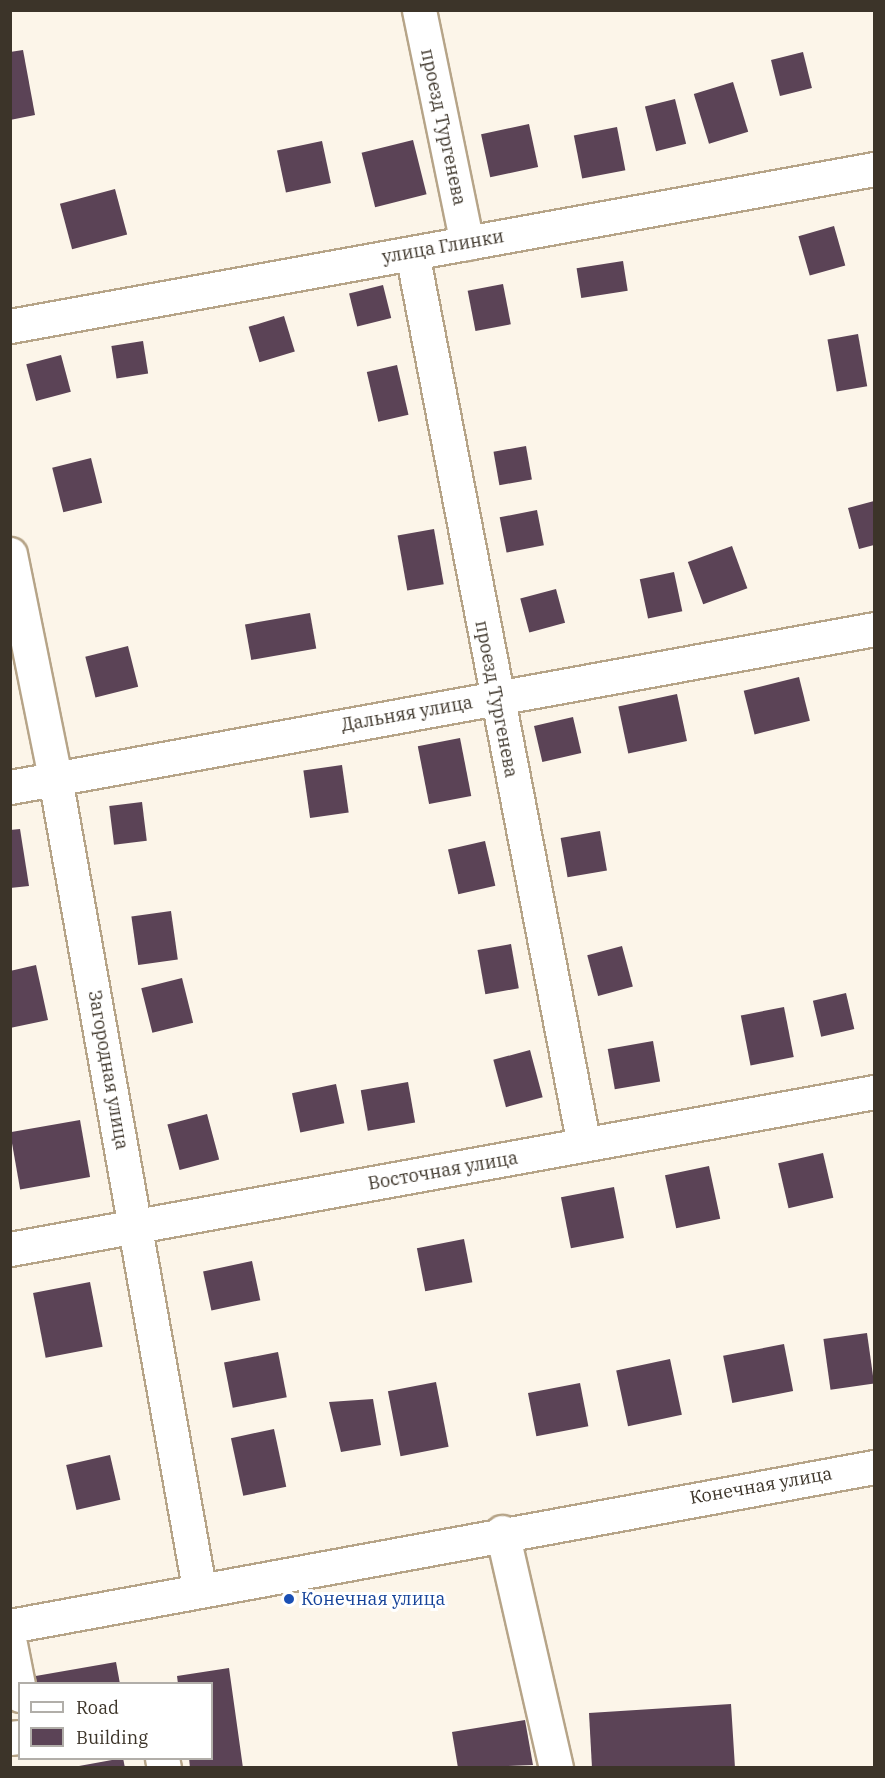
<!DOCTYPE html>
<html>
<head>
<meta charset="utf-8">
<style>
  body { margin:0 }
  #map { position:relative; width:885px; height:1778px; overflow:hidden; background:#fcf5e9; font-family:"IBM Plex Serif",serif }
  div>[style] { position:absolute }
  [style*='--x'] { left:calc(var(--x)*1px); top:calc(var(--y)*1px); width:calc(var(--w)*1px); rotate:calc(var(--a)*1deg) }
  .building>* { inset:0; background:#5b4356; transform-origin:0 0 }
  .roads { filter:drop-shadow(2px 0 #b6a488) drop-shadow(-2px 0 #b6a488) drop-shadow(0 2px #b6a488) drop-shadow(0 -2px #b6a488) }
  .minor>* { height:33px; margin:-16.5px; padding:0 16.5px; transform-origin:16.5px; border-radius:16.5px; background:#fff }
  .dots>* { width:16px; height:16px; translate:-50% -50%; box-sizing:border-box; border:3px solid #fff; border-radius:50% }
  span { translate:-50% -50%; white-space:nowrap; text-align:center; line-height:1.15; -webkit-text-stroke:6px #fff; paint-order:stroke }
  .street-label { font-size:18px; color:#3c3429 }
  .transit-label { font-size:18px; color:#164399 }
  .left { translate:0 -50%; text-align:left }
  .frame { position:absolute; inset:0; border:12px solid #3c3429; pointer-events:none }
  .legend { position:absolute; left:18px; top:1682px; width:195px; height:78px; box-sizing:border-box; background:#fff; border:2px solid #b1aea9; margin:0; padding:8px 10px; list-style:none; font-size:18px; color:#3c3429 }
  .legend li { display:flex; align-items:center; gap:12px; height:30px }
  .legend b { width:30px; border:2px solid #b1aea9 }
</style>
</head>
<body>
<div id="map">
  <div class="building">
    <div style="clip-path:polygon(23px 50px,35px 115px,10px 120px,10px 52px)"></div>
    <div style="left:803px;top:52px;width:37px;height:33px;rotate:76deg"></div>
    <div style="left:733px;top:82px;width:52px;height:41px;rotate:73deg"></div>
    <div style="left:675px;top:99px;width:46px;height:31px;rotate:76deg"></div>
    <div style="left:529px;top:124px;width:44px;height:49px;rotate:78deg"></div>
    <div style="left:617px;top:127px;width:44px;height:44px;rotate:79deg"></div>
    <div style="left:413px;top:140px;width:56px;height:53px;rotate:76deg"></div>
    <div style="left:322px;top:141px;width:43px;height:46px;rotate:78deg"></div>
    <div style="left:115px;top:189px;width:47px;height:57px;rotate:75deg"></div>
    <div style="left:834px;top:226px;width:41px;height:37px;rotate:74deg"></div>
    <div style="left:623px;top:261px;width:30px;height:47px;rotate:81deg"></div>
    <div style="left:503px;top:284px;width:41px;height:36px;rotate:79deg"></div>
    <div style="left:383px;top:285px;width:34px;height:35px;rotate:76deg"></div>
    <div style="left:284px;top:316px;width:37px;height:37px;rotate:73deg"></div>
    <div style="left:858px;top:334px;width:53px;height:31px;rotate:80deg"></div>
    <div style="left:143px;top:341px;width:33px;height:32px;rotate:81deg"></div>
    <div style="left:61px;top:355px;width:38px;height:36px;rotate:75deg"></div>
    <div style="left:397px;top:365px;width:51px;height:31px;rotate:77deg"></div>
    <div style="left:526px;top:446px;width:34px;height:33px;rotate:80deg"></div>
    <div style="left:91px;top:458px;width:46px;height:40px;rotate:76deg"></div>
    <div style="clip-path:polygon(874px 501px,874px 545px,859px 549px,848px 508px)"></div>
    <div style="left:537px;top:510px;width:36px;height:38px;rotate:79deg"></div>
    <div style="left:434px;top:529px;width:56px;height:37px;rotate:80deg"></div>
    <div style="left:732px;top:546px;width:45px;height:47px;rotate:70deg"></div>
    <div style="left:674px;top:572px;width:40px;height:35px;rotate:78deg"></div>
    <div style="left:556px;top:589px;width:35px;height:37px;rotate:75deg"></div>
    <div style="left:310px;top:613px;width:36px;height:66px;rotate:80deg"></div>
    <div style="left:128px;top:646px;width:42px;height:44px;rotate:76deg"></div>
    <div style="left:799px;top:677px;width:45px;height:57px;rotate:76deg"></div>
    <div style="left:677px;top:694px;width:48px;height:60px;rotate:78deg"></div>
    <div style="left:573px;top:717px;width:37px;height:40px;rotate:77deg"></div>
    <div style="left:460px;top:738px;width:59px;height:43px;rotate:79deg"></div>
    <div style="left:342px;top:765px;width:48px;height:39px;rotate:82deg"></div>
    <div style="left:142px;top:802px;width:39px;height:33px;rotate:83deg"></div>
    <div style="clip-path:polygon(20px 829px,29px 886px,10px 888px,10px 830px)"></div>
    <div style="left:600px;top:831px;width:40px;height:40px;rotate:80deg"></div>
    <div style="left:485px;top:841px;width:46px;height:38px;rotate:77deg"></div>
    <div style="left:171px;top:911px;width:49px;height:40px;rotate:82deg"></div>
    <div style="left:511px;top:944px;width:45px;height:34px;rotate:80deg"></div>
    <div style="left:622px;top:946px;width:42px;height:36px;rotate:75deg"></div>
    <div style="clip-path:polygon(36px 965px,48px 1020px,10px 1028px,10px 971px)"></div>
    <div style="left:182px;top:978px;width:46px;height:42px;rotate:76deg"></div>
    <div style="left:846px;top:993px;width:37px;height:34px;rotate:77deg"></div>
    <div style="left:784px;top:1007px;width:51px;height:44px;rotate:79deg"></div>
    <div style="left:653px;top:1041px;width:41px;height:46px;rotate:80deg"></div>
    <div style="left:530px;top:1050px;width:49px;height:38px;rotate:75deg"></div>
    <div style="left:408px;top:1082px;width:41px;height:48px;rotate:80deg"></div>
    <div style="left:336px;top:1084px;width:40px;height:45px;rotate:78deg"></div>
    <div style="left:207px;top:1114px;width:47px;height:41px;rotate:75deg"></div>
    <div style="left:80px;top:1120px;width:58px;height:71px;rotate:80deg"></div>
    <div style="left:823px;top:1153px;width:46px;height:46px;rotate:77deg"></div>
    <div style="left:709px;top:1166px;width:54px;height:45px;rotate:78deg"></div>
    <div style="left:614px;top:1187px;width:52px;height:54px;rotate:79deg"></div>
    <div style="left:464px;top:1239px;width:44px;height:48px;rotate:79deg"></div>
    <div style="left:252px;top:1261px;width:40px;height:50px;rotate:78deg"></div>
    <div style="left:90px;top:1282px;width:66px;height:58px;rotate:79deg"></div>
    <div style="left:867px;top:1333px;width:51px;height:44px;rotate:82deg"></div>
    <div style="left:784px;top:1344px;width:48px;height:62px;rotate:79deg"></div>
    <div style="left:278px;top:1352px;width:46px;height:55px;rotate:79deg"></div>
    <div style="left:670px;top:1359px;width:57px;height:55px;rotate:78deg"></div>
    <div style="left:436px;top:1382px;width:66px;height:49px;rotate:79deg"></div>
    <div style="left:580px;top:1383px;width:44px;height:53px;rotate:79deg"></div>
    <div style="clip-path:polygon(373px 1399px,381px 1445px,341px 1452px,329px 1402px)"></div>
    <div style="left:274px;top:1429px;width:59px;height:44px;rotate:78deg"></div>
    <div style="left:110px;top:1455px;width:46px;height:45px;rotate:77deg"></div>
    <div style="clip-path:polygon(116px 1662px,120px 1684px,31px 1684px,30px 1677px)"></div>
    <div style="clip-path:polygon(229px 1668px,243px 1768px,190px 1768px,189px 1758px,212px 1758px,212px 1684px,178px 1684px,177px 1676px)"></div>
    <div style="clip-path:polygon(731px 1704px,735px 1768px,592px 1768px,589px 1713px)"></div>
    <div style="clip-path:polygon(525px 1720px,533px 1765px,458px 1768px,452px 1732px)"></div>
    <div style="clip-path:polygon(123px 1758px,125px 1768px,79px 1768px,79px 1766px)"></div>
  </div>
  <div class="roads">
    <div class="minor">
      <div style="--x:419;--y:10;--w:238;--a:78.4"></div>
      <div style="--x:412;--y:253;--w:908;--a:79.09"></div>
      <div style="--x:10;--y:326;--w:878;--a:-10.3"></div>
      <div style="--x:10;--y:554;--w:228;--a:78.6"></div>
      <div style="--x:55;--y:778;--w:823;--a:79.92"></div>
      <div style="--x:10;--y:787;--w:878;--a:-10.36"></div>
      <div style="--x:10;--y:1249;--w:878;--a:-10.3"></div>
      <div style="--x:502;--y:1532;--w:242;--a:77.1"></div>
      <div style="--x:10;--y:1626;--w:879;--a:-10.43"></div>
      <div style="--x:10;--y:1644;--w:52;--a:78.9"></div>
      <div style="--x:10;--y:1738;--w:10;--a:-6"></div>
      <div style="--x:162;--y:1758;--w:10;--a:79"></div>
    </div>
  </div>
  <div class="dots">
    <div style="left:289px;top:1599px;background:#1a4fb4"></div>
  </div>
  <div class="street-label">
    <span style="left:443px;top:127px;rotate:78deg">проезд Тургенева</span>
    <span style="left:443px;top:247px;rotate:-10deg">улица Глинки</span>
    <span style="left:496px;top:699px;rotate:79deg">проезд Тургенева</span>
    <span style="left:407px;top:714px;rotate:-10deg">Дальняя улица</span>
    <span style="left:108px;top:1070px;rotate:80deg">Загородная улица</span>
    <span style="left:443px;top:1171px;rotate:-10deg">Восточная улица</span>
    <span style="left:761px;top:1486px;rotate:-10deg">Конечная улица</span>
  </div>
  <div class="transit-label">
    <span class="left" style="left:301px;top:1599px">Конечная улица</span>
  </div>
  <div class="frame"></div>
  <ul class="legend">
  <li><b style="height:8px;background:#fff"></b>Road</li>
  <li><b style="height:16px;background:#5b4356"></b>Building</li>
  </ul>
</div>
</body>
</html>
